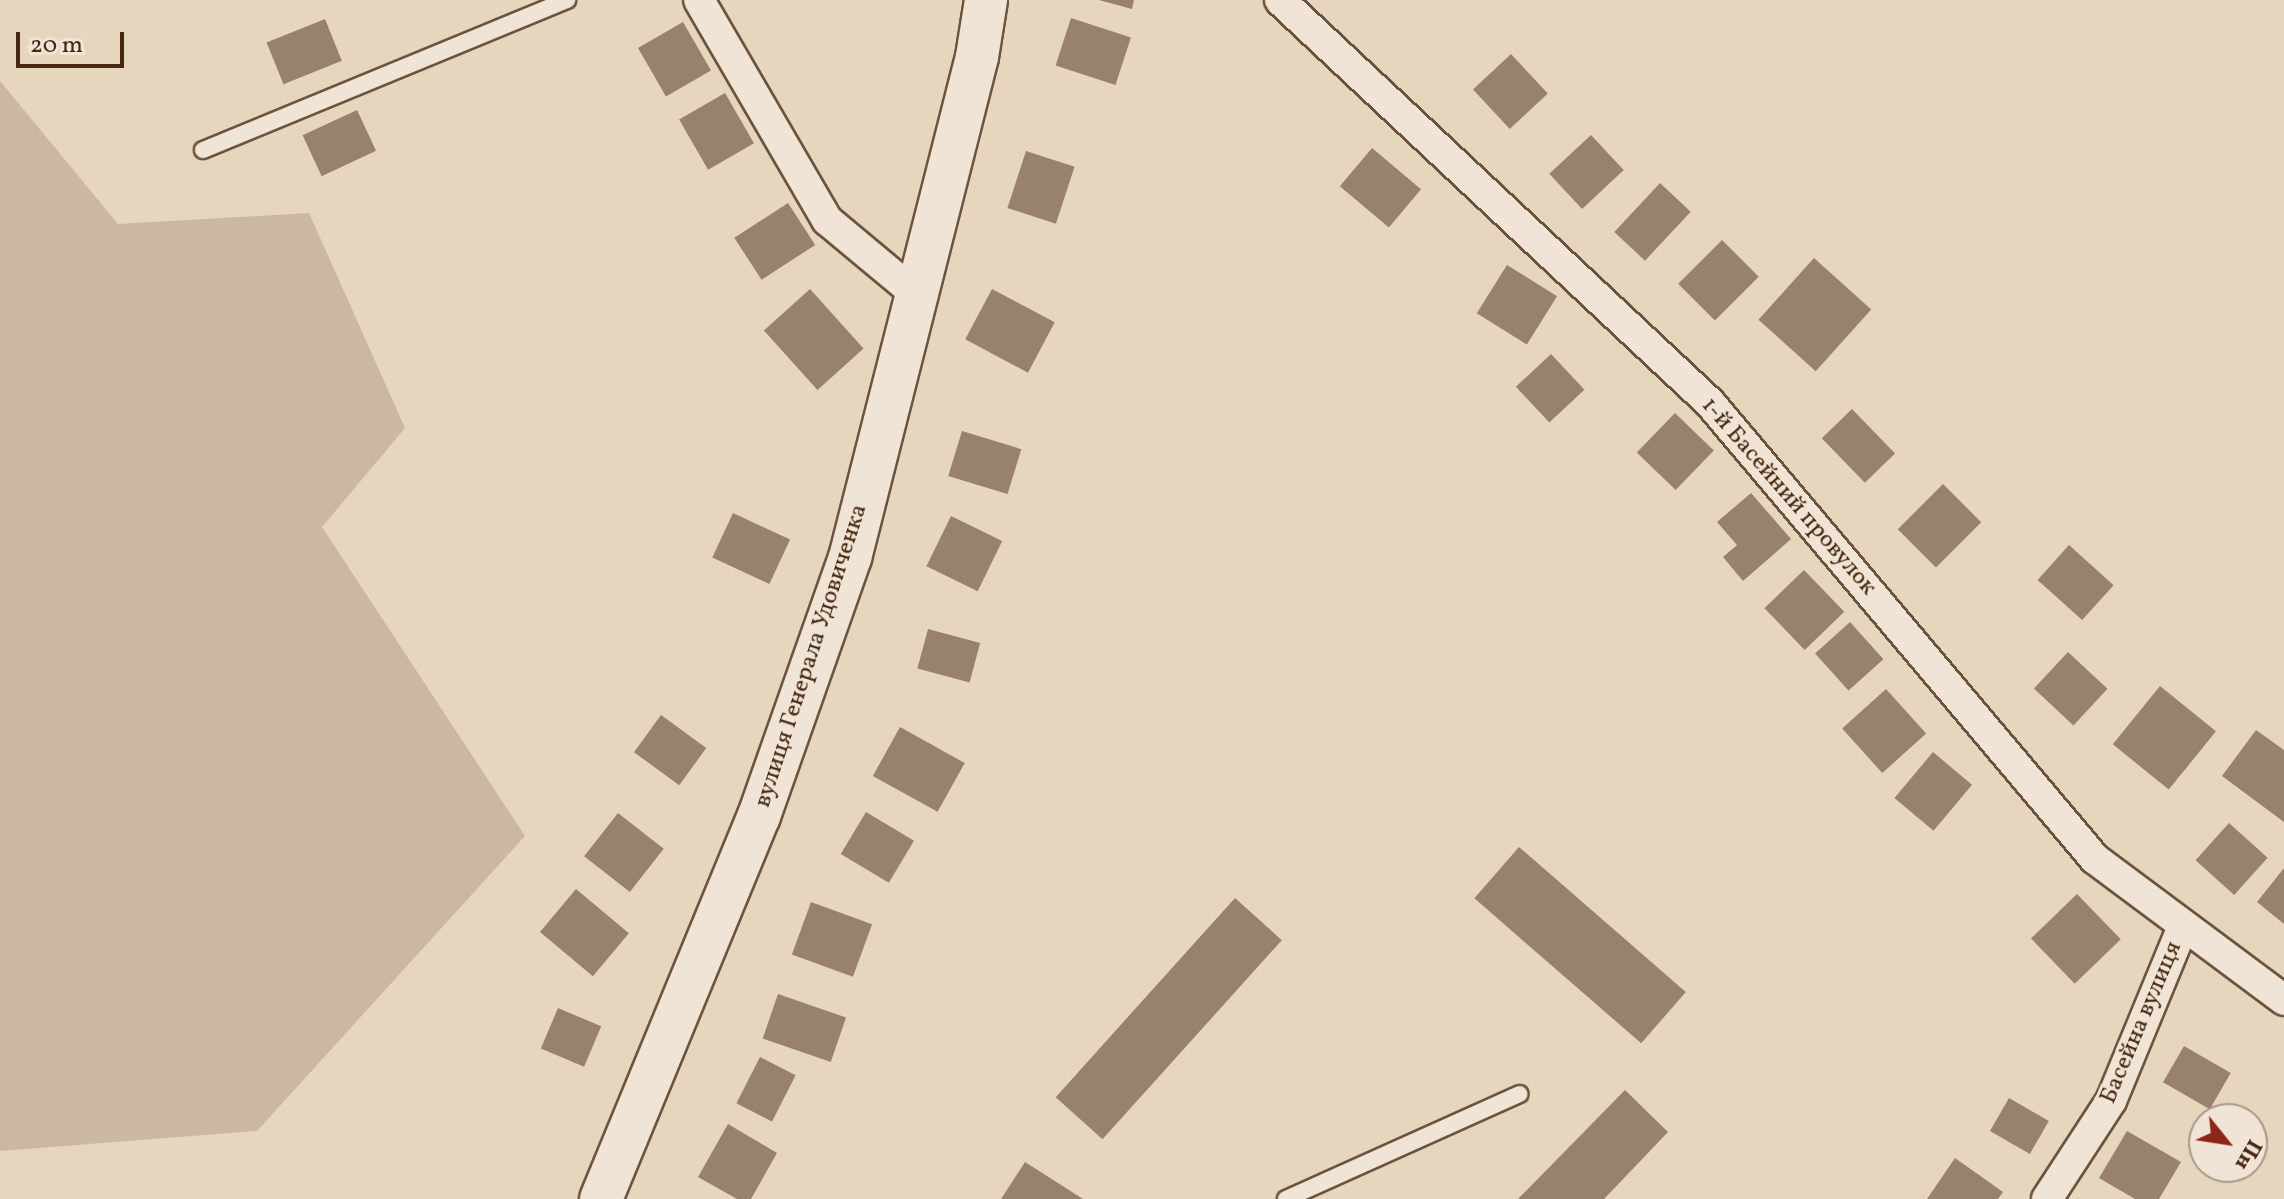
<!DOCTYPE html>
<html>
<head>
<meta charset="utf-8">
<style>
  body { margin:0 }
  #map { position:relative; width:2284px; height:1199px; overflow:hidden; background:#e6d6be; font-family:Vollkorn,serif }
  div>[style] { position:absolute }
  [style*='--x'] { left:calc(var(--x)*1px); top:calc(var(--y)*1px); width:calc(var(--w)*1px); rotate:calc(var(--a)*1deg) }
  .green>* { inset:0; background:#cbb8a1 }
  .building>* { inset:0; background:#99826b; transform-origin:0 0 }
  .roads { filter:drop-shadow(2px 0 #6e533c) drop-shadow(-2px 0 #6e533c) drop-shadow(0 2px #6e533c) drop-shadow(0 -2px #6e533c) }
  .service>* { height:16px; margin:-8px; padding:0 8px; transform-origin:8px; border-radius:8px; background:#efe4d5 }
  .minor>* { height:30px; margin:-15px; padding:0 15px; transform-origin:15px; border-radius:15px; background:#efe4d5 }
  .secondary>* { height:42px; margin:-21px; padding:0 21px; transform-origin:21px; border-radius:21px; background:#efe4d5 }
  span { translate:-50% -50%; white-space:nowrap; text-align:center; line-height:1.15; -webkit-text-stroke:6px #efe4d5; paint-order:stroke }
  .street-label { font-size:24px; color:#462711 }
  .north { position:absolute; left:2188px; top:1103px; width:80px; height:80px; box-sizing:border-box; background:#efe4d5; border:2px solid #ab9887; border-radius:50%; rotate:120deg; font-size:22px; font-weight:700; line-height:32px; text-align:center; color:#462711 }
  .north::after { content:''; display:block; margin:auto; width:28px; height:36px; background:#8f2418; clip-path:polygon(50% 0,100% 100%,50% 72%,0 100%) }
  .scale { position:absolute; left:16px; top:32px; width:108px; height:36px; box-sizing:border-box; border:4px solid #462711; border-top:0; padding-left:10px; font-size:24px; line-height:28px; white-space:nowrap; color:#462711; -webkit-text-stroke:6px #efe4d5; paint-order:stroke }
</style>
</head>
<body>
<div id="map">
  <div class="green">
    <div style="clip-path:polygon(0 81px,118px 224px,309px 213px,405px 428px,322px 527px,525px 836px,257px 1131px,0 1151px)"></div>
  </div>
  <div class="building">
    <div style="clip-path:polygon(1099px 0,1134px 0,1132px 9px)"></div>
    <div style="left:1071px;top:18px;width:63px;height:50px;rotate:18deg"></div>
    <div style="left:325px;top:19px;width:45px;height:63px;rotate:68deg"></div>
    <div style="left:683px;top:22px;width:56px;height:52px;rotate:60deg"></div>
    <div style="left:1511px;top:54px;width:54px;height:52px;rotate:47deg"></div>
    <div style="left:725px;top:93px;width:58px;height:53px;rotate:60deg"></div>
    <div style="left:357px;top:110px;width:45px;height:60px;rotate:65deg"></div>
    <div style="left:1591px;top:135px;width:48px;height:57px;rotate:47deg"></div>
    <div style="left:1372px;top:148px;width:64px;height:50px;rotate:40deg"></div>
    <div style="left:1026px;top:151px;width:51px;height:60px;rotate:18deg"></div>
    <div style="left:1660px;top:183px;width:42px;height:67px;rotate:43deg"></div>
    <div style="left:788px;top:203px;width:50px;height:64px;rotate:57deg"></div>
    <div style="left:1722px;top:240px;width:52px;height:62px;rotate:45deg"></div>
    <div style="left:1814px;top:258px;width:77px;height:83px;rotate:42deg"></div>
    <div style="left:1507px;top:265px;width:59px;height:57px;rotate:32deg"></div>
    <div style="left:810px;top:289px;width:80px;height:62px;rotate:48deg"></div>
    <div style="left:992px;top:289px;width:71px;height:57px;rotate:28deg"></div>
    <div style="left:1551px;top:354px;width:49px;height:48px;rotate:47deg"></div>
    <div style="left:1852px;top:409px;width:62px;height:42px;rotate:46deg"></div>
    <div style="left:1675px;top:413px;width:54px;height:55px;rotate:44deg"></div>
    <div style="left:962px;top:431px;width:62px;height:47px;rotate:17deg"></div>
    <div style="left:1943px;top:484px;width:54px;height:64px;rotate:45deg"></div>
    <div style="clip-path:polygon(1751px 493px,1791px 539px,1743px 581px,1723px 557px,1737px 545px,1717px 522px)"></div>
    <div style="left:733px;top:513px;width:63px;height:49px;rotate:25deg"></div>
    <div style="left:951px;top:516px;width:57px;height:56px;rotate:26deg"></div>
    <div style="left:2069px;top:545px;width:60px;height:47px;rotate:42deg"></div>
    <div style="left:1804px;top:570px;width:58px;height:55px;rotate:46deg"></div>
    <div style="left:1850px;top:622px;width:50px;height:47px;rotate:48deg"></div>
    <div style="left:928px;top:629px;width:54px;height:41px;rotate:15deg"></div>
    <div style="left:2068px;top:652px;width:54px;height:50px;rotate:43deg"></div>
    <div style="left:2160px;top:686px;width:72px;height:75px;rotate:39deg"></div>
    <div style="left:1886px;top:689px;width:60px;height:59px;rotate:48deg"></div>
    <div style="left:661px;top:715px;width:56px;height:46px;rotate:36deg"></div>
    <div style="left:900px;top:727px;width:74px;height:56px;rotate:29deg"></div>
    <div style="clip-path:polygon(2256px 730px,2284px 750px,2284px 822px,2222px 776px)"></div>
    <div style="left:1933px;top:752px;width:51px;height:60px;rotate:40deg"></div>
    <div style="left:866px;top:812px;width:56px;height:49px;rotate:31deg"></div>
    <div style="left:618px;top:813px;width:58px;height:55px;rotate:38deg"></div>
    <div style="left:2229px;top:823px;width:52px;height:50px;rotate:42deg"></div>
    <div style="left:1519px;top:847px;width:221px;height:68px;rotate:41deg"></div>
    <div style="clip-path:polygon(2284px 868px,2284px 924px,2257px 902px)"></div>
    <div style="left:576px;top:889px;width:69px;height:56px;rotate:40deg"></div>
    <div style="left:2077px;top:894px;width:63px;height:64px;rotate:46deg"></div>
    <div style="left:1235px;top:898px;width:63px;height:268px;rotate:42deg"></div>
    <div style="left:811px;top:902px;width:65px;height:56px;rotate:20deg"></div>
    <div style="left:778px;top:994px;width:72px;height:47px;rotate:19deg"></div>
    <div style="left:558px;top:1008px;width:47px;height:44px;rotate:23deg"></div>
    <div style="left:2184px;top:1046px;width:54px;height:42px;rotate:30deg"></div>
    <div style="left:760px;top:1057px;width:40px;height:52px;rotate:27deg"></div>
    <div style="clip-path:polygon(1625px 1090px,1668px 1132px,1604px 1199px,1518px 1199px)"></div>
    <div style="left:2009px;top:1098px;width:46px;height:38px;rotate:30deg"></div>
    <div style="clip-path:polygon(728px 1124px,777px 1153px,751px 1199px,737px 1199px,698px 1177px)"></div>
    <div style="clip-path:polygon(2127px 1131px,2181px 1162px,2159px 1199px,2135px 1199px,2099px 1178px)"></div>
    <div style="clip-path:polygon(1955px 1158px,2003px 1192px,1998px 1199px,1927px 1199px)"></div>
    <div style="clip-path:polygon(1025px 1162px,1083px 1199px,1001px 1199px)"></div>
  </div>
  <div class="roads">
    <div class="service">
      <div style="--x:203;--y:150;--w:394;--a:-22.4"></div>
      <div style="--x:1286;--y:1199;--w:256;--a:-24.2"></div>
    </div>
    <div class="minor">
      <div style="--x:699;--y:0;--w:255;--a:59.8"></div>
      <div style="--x:827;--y:220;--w:117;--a:39.8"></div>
      <div style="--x:1280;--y:0;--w:589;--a:43.14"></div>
      <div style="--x:1710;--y:403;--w:597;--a:49.83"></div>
      <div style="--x:2095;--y:859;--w:236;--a:36.7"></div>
      <div style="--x:2047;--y:1199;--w:117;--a:-56.9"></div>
      <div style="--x:2111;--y:1101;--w:189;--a:-67.6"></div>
    </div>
    <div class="secondary">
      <div style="--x:601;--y:1199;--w:414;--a:-67.6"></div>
      <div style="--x:759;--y:816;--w:274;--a:-70.6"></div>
      <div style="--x:850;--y:558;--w:517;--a:-75.78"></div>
      <div style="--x:977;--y:57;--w:58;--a:-81"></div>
    </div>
  </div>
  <div class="street-label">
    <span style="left:1788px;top:497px;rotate:49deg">1-й Басейний провулок</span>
    <span style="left:812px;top:656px;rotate:-72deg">вулиця Генерала Удовиченка</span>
    <span style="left:2142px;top:1023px;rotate:-67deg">Басейна вулиця</span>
  </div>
  <div class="north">Пн</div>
  <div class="scale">20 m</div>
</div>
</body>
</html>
